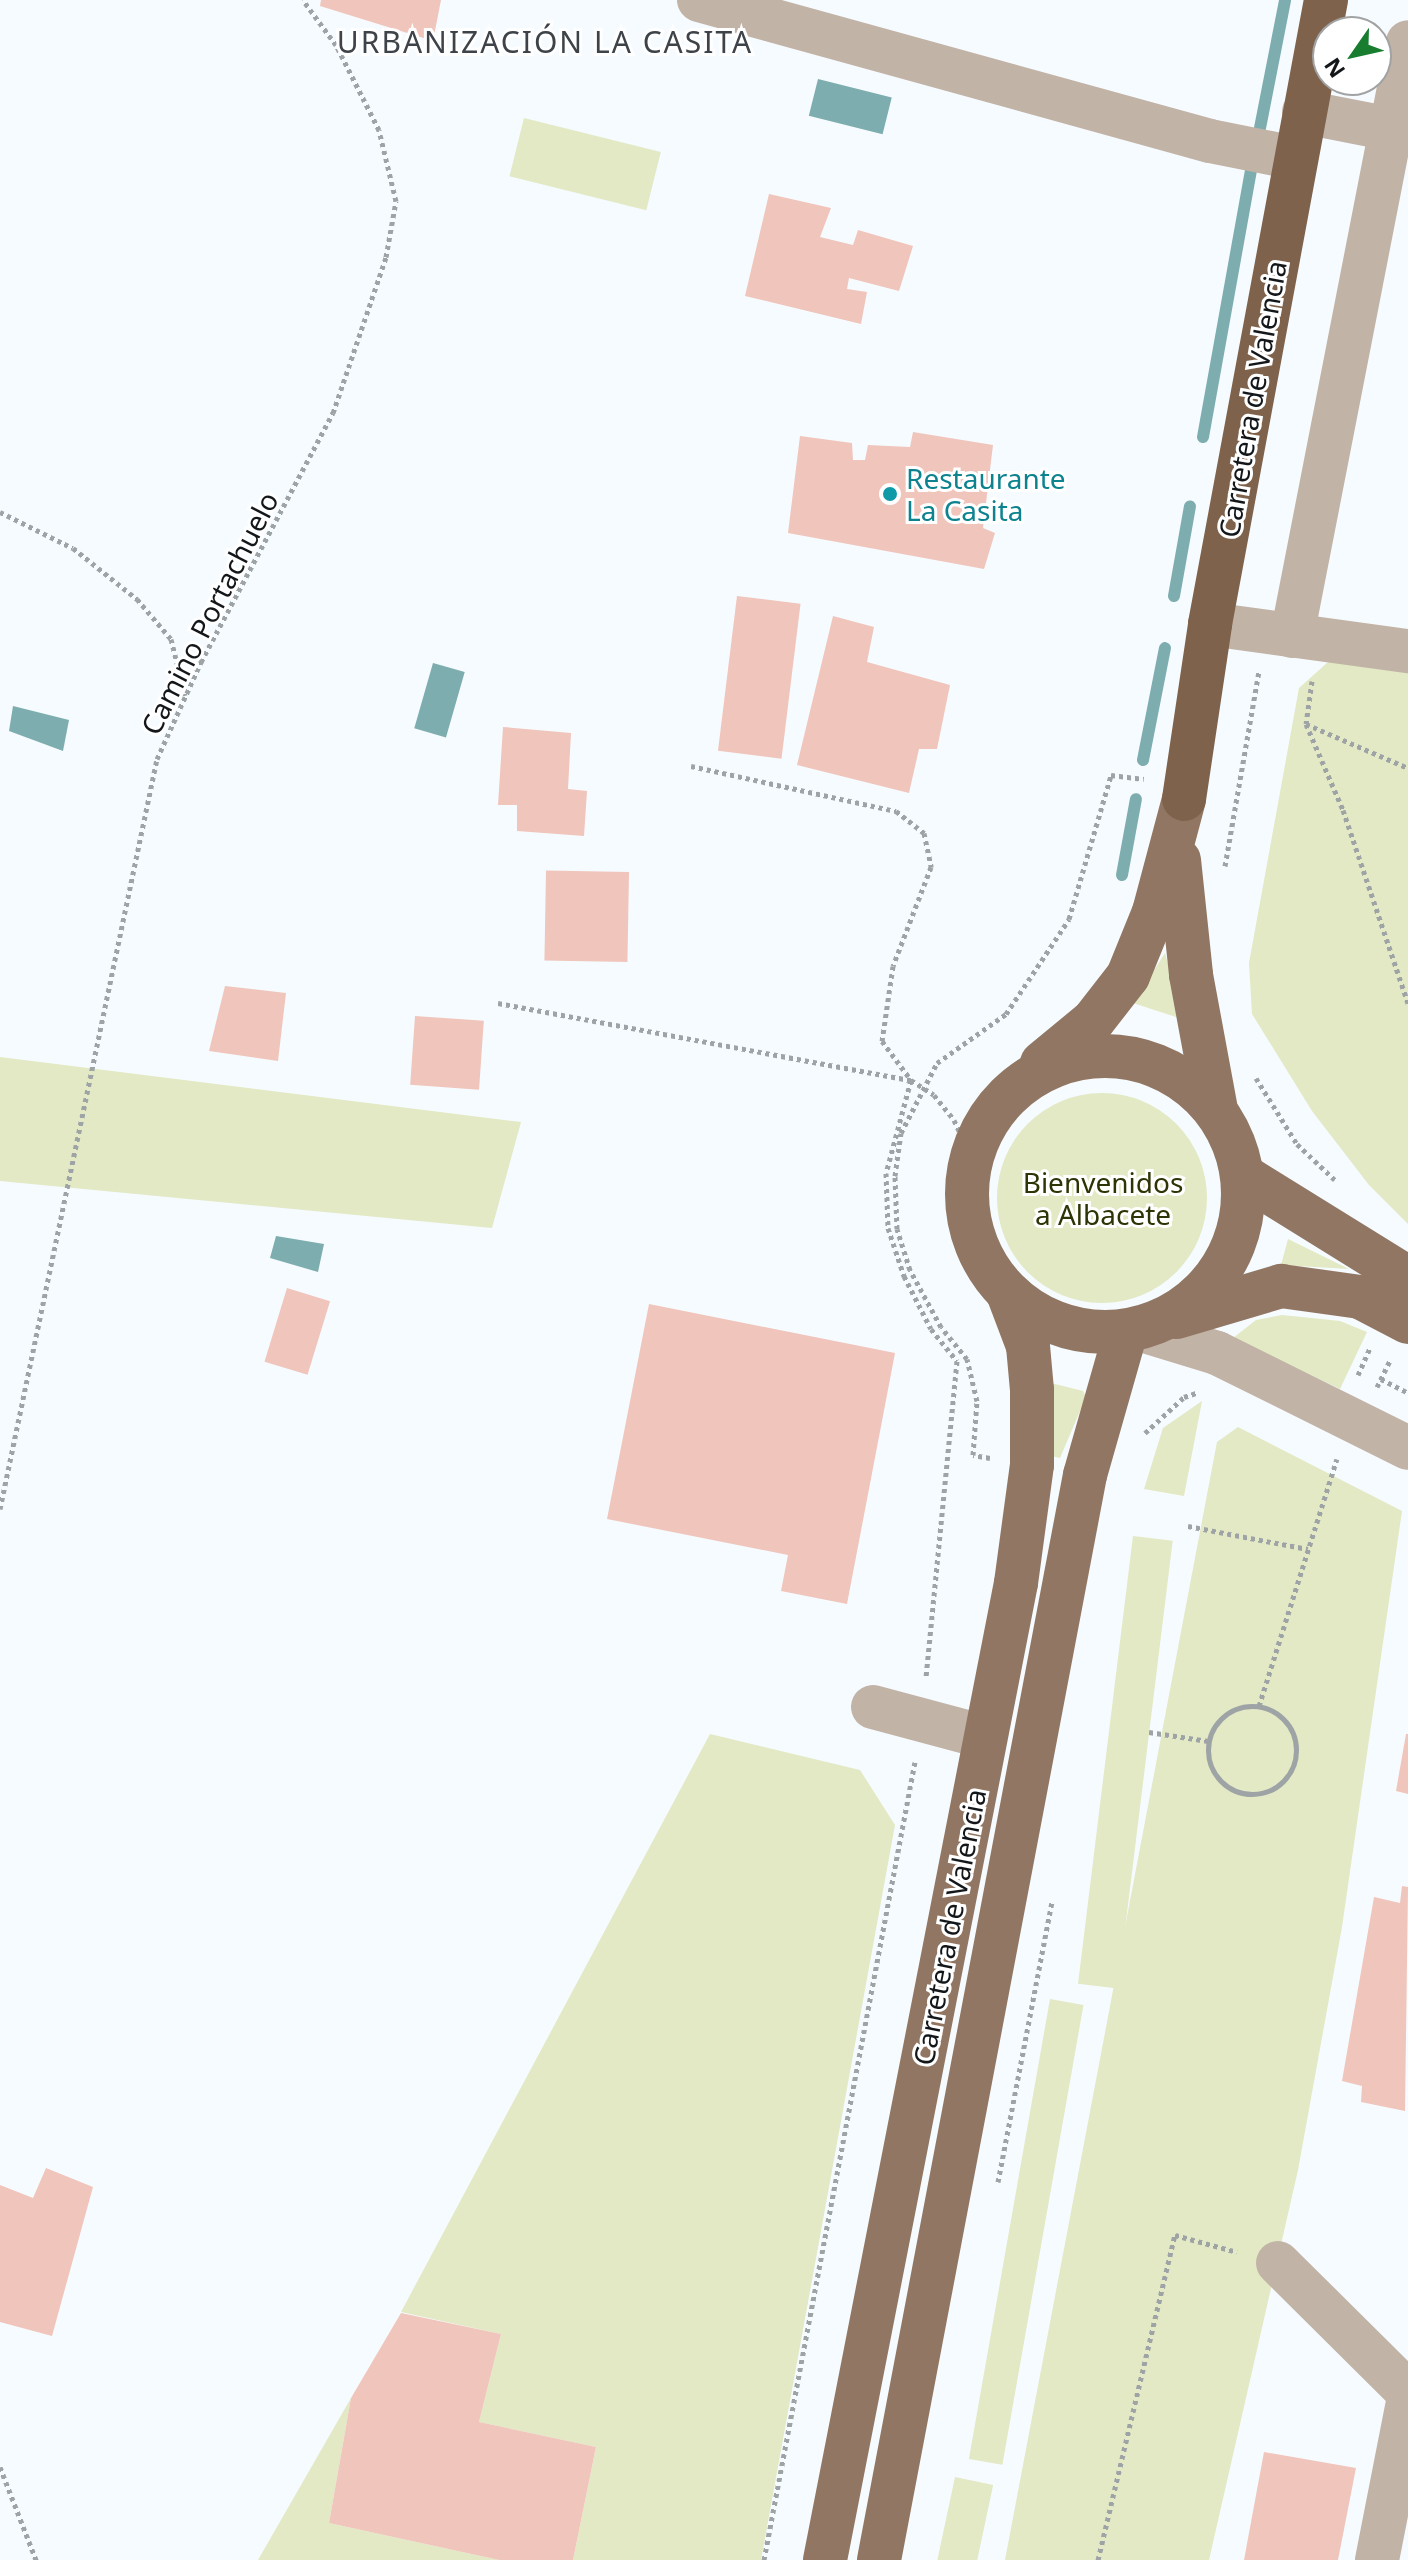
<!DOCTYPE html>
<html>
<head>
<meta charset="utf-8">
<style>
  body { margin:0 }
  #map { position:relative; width:1408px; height:2560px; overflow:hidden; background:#f6fbff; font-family:"Noto Sans",sans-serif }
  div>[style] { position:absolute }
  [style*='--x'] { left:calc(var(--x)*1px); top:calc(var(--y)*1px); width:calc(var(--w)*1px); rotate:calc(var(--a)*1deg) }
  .green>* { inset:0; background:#e2e9c4; transform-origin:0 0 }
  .round { border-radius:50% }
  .water>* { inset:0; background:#7dadae; transform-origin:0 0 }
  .stream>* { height:12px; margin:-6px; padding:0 6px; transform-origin:6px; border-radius:6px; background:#7dadae }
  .building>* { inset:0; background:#f0c5bb; transform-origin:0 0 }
  .path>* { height:5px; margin-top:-2.5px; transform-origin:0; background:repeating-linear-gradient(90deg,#9ea3a6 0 4px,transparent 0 8px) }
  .path>.ring { margin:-2.5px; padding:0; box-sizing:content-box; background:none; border:5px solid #9ea3a6; border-radius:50% }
  .minor>* { height:44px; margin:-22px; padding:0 22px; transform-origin:22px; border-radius:22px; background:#c2b3a7 }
  .major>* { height:44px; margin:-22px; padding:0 22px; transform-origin:22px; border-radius:22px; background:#917763 }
  .major>.ring { margin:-22px; padding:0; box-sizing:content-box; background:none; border:44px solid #917763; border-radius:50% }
  .highway>* { height:44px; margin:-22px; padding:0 22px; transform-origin:22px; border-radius:22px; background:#7f624b }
  .dots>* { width:22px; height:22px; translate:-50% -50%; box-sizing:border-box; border:4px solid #fff; border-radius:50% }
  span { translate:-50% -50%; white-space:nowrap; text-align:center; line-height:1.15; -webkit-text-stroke:6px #fff; paint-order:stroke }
  .street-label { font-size:28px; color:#14171a }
  .culture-label { font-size:28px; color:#0d838f }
  .left { translate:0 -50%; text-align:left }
  .park-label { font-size:28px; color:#2e3405 }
  .neighbourhood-label { font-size:30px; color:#3d4349; letter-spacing:2px }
  .north { position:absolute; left:1312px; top:16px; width:80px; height:80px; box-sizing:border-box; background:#fff; border:2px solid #a1a2a3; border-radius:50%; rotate:236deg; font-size:22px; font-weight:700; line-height:32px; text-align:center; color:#14171a }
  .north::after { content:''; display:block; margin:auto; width:28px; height:36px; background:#197d30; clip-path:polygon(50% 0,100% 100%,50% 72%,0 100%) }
</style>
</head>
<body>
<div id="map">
  <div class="green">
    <div style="left:524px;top:118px;width:141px;height:60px;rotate:14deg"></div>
    <div style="clip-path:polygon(1337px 654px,1408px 672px,1408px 1224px,1369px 1185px,1312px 1111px,1252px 1014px,1249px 963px,1299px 688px)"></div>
    <div style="clip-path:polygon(1165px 953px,1174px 986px,1179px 1018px,1133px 1003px)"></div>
    <div style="clip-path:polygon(0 1057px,521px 1122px,492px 1228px,0 1181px)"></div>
    <div class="round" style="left:997px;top:1093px;width:210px;height:210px"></div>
    <div style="clip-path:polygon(1288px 1239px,1349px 1269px,1281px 1265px)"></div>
    <div style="clip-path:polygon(1282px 1315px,1340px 1321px,1367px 1332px,1340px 1389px,1233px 1338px,1256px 1320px)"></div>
    <div style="clip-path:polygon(1047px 1382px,1083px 1391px,1086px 1397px,1060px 1458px,1051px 1456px)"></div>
    <div style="clip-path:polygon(1202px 1401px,1184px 1496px,1144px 1489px,1163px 1428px)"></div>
    <div style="clip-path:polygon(1238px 1427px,1402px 1511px,1342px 1927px,1298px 2170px,1209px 2560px,1005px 2560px,1217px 1442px)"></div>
    <div style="left:1133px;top:1536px;width:40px;height:451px;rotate:7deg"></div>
    <div style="clip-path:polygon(710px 1734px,860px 1770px,895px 1825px,761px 2560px,573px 2560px,596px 2447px,479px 2422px,501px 2334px,401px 2312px)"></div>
    <div style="left:1050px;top:1999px;width:34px;height:467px;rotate:10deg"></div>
    <div style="clip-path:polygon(351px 2398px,329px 2523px,499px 2560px,258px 2560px)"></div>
    <div style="left:955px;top:2477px;width:39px;height:85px;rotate:12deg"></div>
  </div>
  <div class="water">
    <div style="left:818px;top:79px;width:76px;height:38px;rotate:14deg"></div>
    <div style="left:433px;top:663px;width:33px;height:68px;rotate:16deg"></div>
    <div style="clip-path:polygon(13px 706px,69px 720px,63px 751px,9px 731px)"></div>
    <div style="clip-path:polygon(276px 1236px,324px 1244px,318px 1272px,270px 1258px)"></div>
  </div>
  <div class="stream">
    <div style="--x:1260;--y:128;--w:130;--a:-78.9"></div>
    <div style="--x:1203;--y:437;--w:270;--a:-79.8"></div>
    <div style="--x:1174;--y:596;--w:91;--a:-79.9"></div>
    <div style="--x:1143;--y:760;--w:114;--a:-78.9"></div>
    <div style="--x:1122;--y:875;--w:77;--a:-79.6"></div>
  </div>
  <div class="building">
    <div style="clip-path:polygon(321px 0,441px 0,433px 41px,320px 6px)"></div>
    <div style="clip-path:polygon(769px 194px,831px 208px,820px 237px,853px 245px,858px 230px,913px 246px,899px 291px,849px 278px,847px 289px,867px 292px,861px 324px,745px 296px)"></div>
    <div style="clip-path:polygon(913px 432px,993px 445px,983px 528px,995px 533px,984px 569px,788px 533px,800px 436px,852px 443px,853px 460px,865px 460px,868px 445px,910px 447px)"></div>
    <div style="left:737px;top:596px;width:64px;height:156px;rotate:7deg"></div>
    <div style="clip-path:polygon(833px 616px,874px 627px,867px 662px,950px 685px,937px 749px,919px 749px,909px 793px,797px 765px)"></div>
    <div style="clip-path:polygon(503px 727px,571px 733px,568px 789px,587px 791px,584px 836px,517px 831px,517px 805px,498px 805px)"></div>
    <div style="left:629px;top:872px;width:90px;height:83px;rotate:91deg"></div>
    <div style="clip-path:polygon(225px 986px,286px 993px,278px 1061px,209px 1051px)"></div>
    <div style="left:415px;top:1016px;width:69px;height:69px;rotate:4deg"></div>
    <div style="left:287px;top:1288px;width:45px;height:77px;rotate:17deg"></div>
    <div style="clip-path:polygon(649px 1304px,895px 1353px,847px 1604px,781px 1591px,788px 1555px,607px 1519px)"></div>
    <div style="clip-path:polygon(1406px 1734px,1408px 1734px,1408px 1794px,1396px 1791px)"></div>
    <div style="clip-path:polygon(1402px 1886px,1408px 1887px,1405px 2111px,1361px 2102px,1362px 2086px,1342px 2081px,1374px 1897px,1400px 1903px)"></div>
    <div style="clip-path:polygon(46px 2168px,93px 2187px,52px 2336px,0 2322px,0 2185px,33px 2198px)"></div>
    <div style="clip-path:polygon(401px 2313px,501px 2334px,479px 2422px,596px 2447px,573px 2560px,499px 2560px,329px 2523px,351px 2398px)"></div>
    <div style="clip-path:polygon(1264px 2452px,1356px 2468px,1338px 2560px,1244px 2560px)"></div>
  </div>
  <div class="path">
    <div style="--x:0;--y:512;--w:81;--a:26.3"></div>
    <div style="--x:73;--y:548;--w:82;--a:38.6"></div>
    <div style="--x:137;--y:599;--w:52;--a:49.6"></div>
    <div style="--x:171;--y:639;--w:58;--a:76"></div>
    <div style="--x:1312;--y:681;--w:43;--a:97.9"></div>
    <div style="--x:1306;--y:724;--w:111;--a:23.3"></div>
    <div style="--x:1306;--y:724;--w:94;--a:66.7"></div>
    <div style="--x:1343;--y:810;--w:204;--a:71.4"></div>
    <div style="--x:691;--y:766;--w:210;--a:12.4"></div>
    <div style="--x:896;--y:811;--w:36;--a:38"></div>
    <div style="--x:924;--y:833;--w:35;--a:78"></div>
    <div style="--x:931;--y:867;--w:106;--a:111"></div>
    <div style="--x:893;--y:966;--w:76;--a:98.3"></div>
    <div style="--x:882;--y:1041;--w:49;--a:53.4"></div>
    <div style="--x:911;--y:1080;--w:96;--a:105"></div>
    <div style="--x:886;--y:1173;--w:55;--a:87.9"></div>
    <div style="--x:888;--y:1228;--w:51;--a:71.6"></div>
    <div style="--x:904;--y:1276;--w:59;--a:63"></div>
    <div style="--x:931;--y:1329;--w:41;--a:50.9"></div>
    <div style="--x:957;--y:1361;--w:318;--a:95.6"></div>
    <div style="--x:1225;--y:866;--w:197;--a:-80.1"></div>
    <div style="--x:498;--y:1003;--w:420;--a:10.6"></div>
    <div style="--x:911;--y:1080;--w:27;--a:33"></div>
    <div style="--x:934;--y:1095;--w:32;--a:51"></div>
    <div style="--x:954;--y:1120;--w:41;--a:65.3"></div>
    <div style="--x:1256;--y:1078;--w:78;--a:58.2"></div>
    <div style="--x:1297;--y:1144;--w:52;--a:43.5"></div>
    <div style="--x:1358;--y:1375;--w:30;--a:-66"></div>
    <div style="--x:1381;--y:1379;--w:30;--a:27"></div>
    <div style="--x:1377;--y:1387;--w:30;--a:-64"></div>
    <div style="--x:1145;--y:1433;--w:53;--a:-42.7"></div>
    <div style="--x:1184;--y:1397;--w:13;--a:-18"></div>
    <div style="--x:990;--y:1458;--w:17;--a:-170"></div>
    <div style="--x:973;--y:1455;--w:54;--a:-85.8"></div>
    <div style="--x:977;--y:1401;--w:43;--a:-103.4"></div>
    <div style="--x:967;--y:1359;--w:41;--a:-129.1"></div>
    <div style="--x:941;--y:1327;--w:65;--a:-118.5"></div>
    <div style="--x:910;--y:1270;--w:43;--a:-107.6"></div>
    <div style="--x:897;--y:1229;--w:53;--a:-92.2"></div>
    <div style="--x:895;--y:1176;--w:43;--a:-82.1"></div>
    <div style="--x:901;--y:1133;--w:79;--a:-62.8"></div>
    <div style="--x:937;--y:1063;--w:85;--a:-35.4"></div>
    <div style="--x:1006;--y:1014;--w:114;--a:-56.4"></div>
    <div style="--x:1069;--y:919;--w:150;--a:-73.7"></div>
    <div style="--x:1111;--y:775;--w:33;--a:7"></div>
    <div style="--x:0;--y:1509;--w:766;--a:-78.18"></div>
    <div style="--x:157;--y:759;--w:107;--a:-65.6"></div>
    <div style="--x:201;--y:662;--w:282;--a:-62.1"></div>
    <div style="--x:333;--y:413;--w:165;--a:-71.2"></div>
    <div style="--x:386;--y:257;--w:57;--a:-79.9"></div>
    <div style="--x:396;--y:201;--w:73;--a:-103.5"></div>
    <div style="--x:379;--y:130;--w:95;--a:-116.8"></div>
    <div style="--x:336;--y:45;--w:56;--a:-126.3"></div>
    <div style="--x:1188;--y:1526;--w:122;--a:10.9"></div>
    <div style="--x:1259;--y:1706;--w:259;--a:-72.5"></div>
    <div class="ring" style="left:1208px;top:1706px;width:83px;height:83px"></div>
    <div style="--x:1149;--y:1732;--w:60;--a:8.7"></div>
    <div style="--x:998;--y:2182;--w:286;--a:-79.1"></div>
    <div style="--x:0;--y:2467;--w:100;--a:68.8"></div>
    <div style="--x:764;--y:2560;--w:812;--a:-79.29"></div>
    <div style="--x:1098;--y:2560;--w:334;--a:-76.7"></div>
    <div style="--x:1175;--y:2235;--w:64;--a:15.3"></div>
  </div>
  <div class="minor">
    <div style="--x:699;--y:0;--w:530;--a:15.43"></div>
    <div style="--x:1210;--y:141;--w:87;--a:11.3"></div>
    <div style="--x:1304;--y:112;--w:89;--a:11.1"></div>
    <div style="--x:1210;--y:624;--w:200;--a:7.8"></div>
    <div style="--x:1292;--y:636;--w:605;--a:-78.95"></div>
    <div style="--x:1138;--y:1329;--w:83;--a:16.9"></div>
    <div style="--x:1217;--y:1353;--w:213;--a:26.4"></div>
    <div style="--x:873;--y:1707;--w:116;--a:15"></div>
    <div style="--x:1278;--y:2263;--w:183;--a:44.8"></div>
    <div style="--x:1377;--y:2560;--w:161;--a:-78.9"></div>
  </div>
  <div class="major">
    <div style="--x:1179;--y:860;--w:116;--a:84"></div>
    <div style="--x:1191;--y:975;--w:137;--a:79.5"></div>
    <div class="ring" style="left:967px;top:1056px;width:232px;height:232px"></div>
    <div style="--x:1042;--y:1063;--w:66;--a:-39.5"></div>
    <div style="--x:1093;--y:1021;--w:57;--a:-52.1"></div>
    <div style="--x:1128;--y:976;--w:69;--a:-67.9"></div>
    <div style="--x:1154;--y:912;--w:117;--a:-75.1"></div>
    <div style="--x:1242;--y:1175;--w:195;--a:31.8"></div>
    <div style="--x:1177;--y:1317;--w:109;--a:-16.6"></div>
    <div style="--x:1281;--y:1286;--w:80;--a:7.9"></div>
    <div style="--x:1360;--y:1297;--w:54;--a:27.5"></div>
    <div style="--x:825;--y:2560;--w:995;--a:-78.94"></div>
    <div style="--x:1016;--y:1583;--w:119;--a:-82.3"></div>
    <div style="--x:1032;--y:1465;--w:75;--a:-90"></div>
    <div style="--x:1032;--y:1390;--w:44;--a:-95.2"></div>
    <div style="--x:1028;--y:1346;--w:57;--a:-110.7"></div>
    <div style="--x:879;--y:2560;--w:1104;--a:-79.25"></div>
    <div style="--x:1085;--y:1475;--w:150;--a:-74.1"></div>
  </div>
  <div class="highway">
    <div style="--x:1184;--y:799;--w:177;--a:-81.5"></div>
    <div style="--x:1210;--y:624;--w:635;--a:-79.47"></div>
  </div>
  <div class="dots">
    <div style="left:890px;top:494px;background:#0f9aa8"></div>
  </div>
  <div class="street-label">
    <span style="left:1252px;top:399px;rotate:-80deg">Carretera de Valencia</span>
    <span style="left:209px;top:613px;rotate:-63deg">Camino Portachuelo</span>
    <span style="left:949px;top:1927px;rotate:-79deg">Carretera de Valencia</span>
  </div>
  <div class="culture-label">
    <span class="left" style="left:906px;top:494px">Restaurante<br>La Casita</span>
  </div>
  <div class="park-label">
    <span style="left:1103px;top:1198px">Bienvenidos<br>a Albacete</span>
  </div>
  <div class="neighbourhood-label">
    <span style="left:545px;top:42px">URBANIZACIÓN LA CASITA</span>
  </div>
  <div class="north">N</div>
</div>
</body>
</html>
